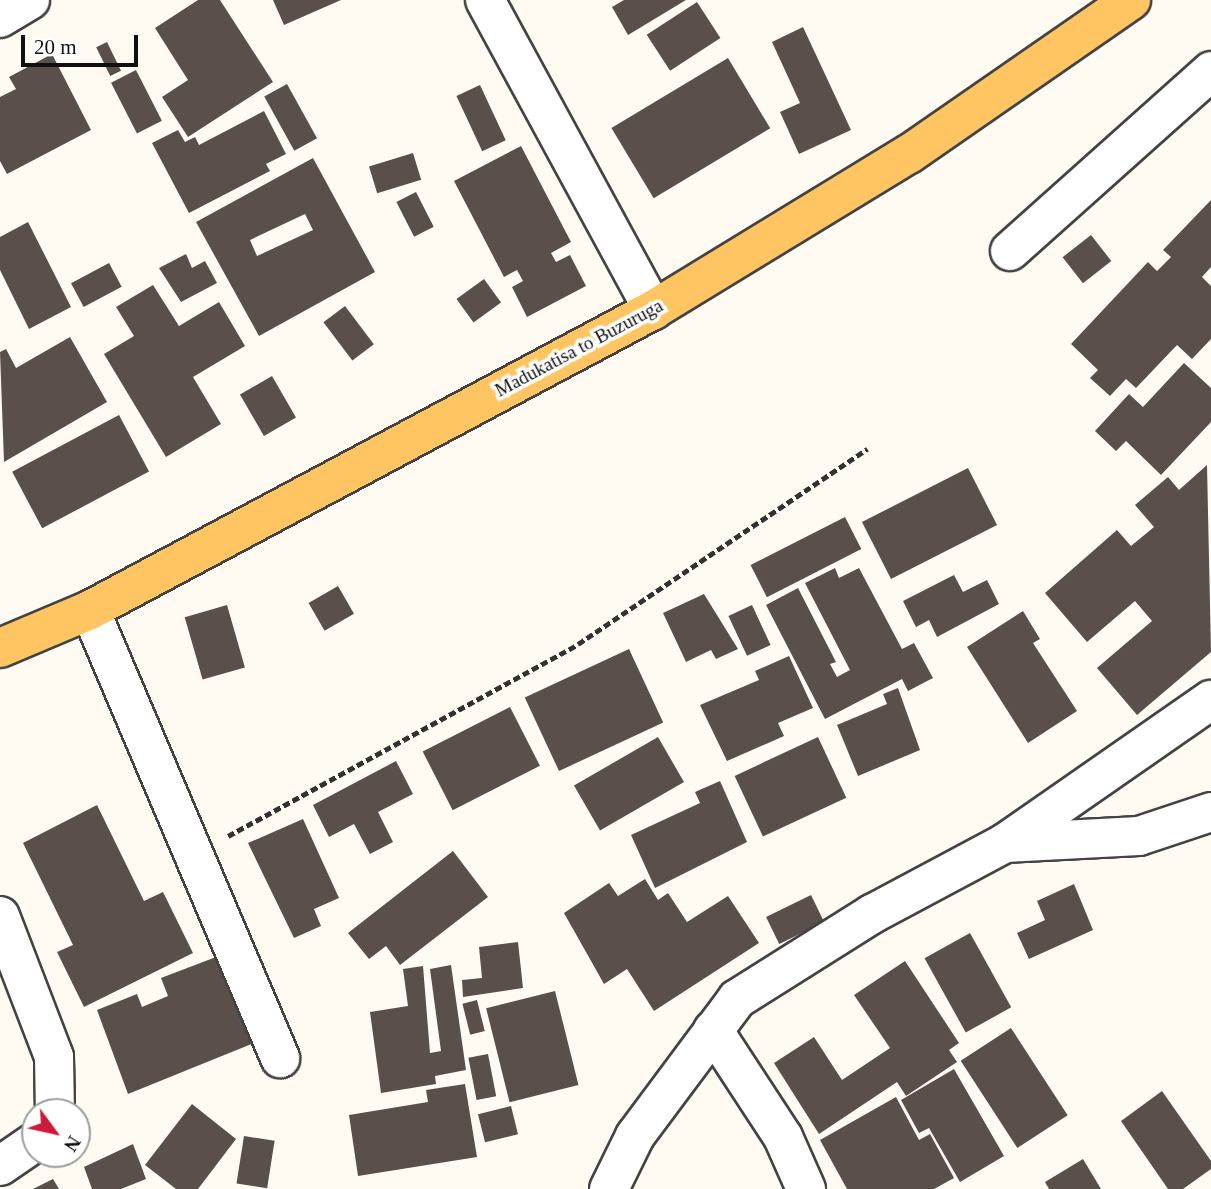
<!DOCTYPE html>
<html>
<head>
<meta charset="utf-8">
<style>
  body { margin:0 }
  #map { position:relative; width:1211px; height:1189px; overflow:hidden; background:#fffbf3; font-family:"Times New Roman",serif }
  div>[style] { position:absolute }
  [style*='--x'] { left:calc(var(--x)*1px); top:calc(var(--y)*1px); width:calc(var(--w)*1px); rotate:calc(var(--a)*1deg) }
  .building>* { inset:0; background:#5a4f4b; transform-origin:0 0 }
  .path>* { height:4.5px; margin-top:-2.25px; transform-origin:0; background:repeating-linear-gradient(90deg,#323232 0 7px,transparent 0 10.5px) }
  .roads { filter:drop-shadow(2px 0 #434343) drop-shadow(-2px 0 #434343) drop-shadow(0 2px #434343) drop-shadow(0 -2px #434343) }
  .minor>* { height:38px; margin:-19px; padding:0 19px; transform-origin:19px; border-radius:19px; background:#fff }
  .major>* { height:38px; margin:-19px; padding:0 19px; transform-origin:19px; border-radius:19px; background:#ffc563 }
  span { translate:-50% -50%; white-space:nowrap; text-align:center; line-height:1.15; -webkit-text-stroke:7px #fff; paint-order:stroke }
  .street-label { font-size:19px; color:#101010 }
  .north { position:absolute; left:21px; top:1098px; width:70px; height:70px; box-sizing:border-box; background:#fff; border:2px solid #9f9f9f; border-radius:50%; rotate:123deg; font-size:19px; font-weight:700; line-height:28px; text-align:center; color:#101010 }
  .north::after { content:''; display:block; margin:auto; width:24px; height:32px; background:#cf1a3a; clip-path:polygon(50% 0,100% 100%,50% 72%,0 100%) }
  .scale { position:absolute; left:21px; top:35px; width:117px; height:32px; box-sizing:border-box; border:4px solid #101010; border-top:0; padding-left:9px; font-size:21px; line-height:24px; white-space:nowrap; color:#101010; -webkit-text-stroke:5px #fff; paint-order:stroke }
</style>
</head>
<body>
<div id="map">
  <div class="building">
    <div style="clip-path:polygon(198px 0,220px 0,273px 82px,188px 137px,162px 97px,188px 80px,155px 28px)"></div>
    <div style="clip-path:polygon(273px 0,341px 0,284px 25px)"></div>
    <div style="clip-path:polygon(624px 0,686px 0,628px 35px,612px 7px)"></div>
    <div style="left:697px;top:2px;width:43px;height:60px;rotate:57deg"></div>
    <div style="clip-path:polygon(803px 27px,851px 130px,799px 154px,780px 112px,800px 103px,772px 42px)"></div>
    <div style="left:107px;top:42px;width:32px;height:12px;rotate:64deg"></div>
    <div style="clip-path:polygon(52px 54px,91px 130px,7px 174px,0 161px,0 97px,16px 89px,9px 77px)"></div>
    <div style="left:728px;top:58px;width:82px;height:136px;rotate:59deg"></div>
    <div style="left:136px;top:70px;width:57px;height:28px;rotate:63deg"></div>
    <div style="left:287px;top:84px;width:62px;height:26px;rotate:61deg"></div>
    <div style="left:480px;top:85px;width:61px;height:26px;rotate:65deg"></div>
    <div style="clip-path:polygon(264px 111px,286px 154px,266px 164px,270px 171px,189px 213px,152px 143px,178px 130px,185px 142px,195px 137px,199px 145px)"></div>
    <div style="clip-path:polygon(521px 146px,571px 242px,551px 253px,556px 262px,570px 255px,586px 286px,527px 317px,512px 287px,523px 281px,517px 270px,504px 277px,454px 181px)"></div>
    <div style="left:413px;top:153px;width:28px;height:46px;rotate:73deg"></div>
    <div style="clip-path:polygon(evenodd,313px 158px,375px 272px,259px 336px,196px 222px,313px 158px,305px 214px,313px 230px,257px 256px,250px 240px,305px 214px)"></div>
    <div style="left:416px;top:192px;width:39px;height:22px;rotate:63deg"></div>
    <div style="clip-path:polygon(1211px 200px,1211px 267px,1202px 277px,1211px 286px,1211px 339px,1192px 359px,1177px 345px,1136px 388px,1126px 379px,1110px 396px,1090px 378px,1098px 370px,1071px 344px,1148px 262px,1157px 271px,1171px 257px,1163px 250px)"></div>
    <div style="clip-path:polygon(28px 222px,71px 307px,29px 329px,0 270px,0 237px)"></div>
    <div style="left:1091px;top:235px;width:33px;height:36px;rotate:52deg"></div>
    <div style="clip-path:polygon(186px 254px,192px 268px,205px 261px,217px 283px,181px 302px,159px 268px)"></div>
    <div style="left:109px;top:263px;width:27px;height:43px;rotate:62deg"></div>
    <div style="left:484px;top:279px;width:29px;height:34px;rotate:54deg"></div>
    <div style="clip-path:polygon(153px 285px,179px 326px,219px 302px,245px 346px,193px 377px,221px 424px,166px 457px,104px 354px,134px 336px,116px 307px)"></div>
    <div style="left:345px;top:306px;width:48px;height:27px;rotate:53deg"></div>
    <div style="clip-path:polygon(70px 337px,107px 402px,4px 462px,0 352px,6px 349px,16px 368px)"></div>
    <div style="clip-path:polygon(1184px 363px,1211px 388px,1211px 422px,1161px 475px,1126px 441px,1116px 451px,1095px 431px,1129px 394px,1143px 407px)"></div>
    <div style="left:272px;top:376px;width:48px;height:37px;rotate:60deg"></div>
    <div style="left:119px;top:415px;width:64px;height:121px;rotate:62deg"></div>
    <div style="clip-path:polygon(1207px 465px,1211px 652px,1137px 715px,1097px 668px,1152px 621px,1135px 601px,1087px 642px,1045px 593px,1117px 530px,1131px 546px,1154px 527px,1135px 505px,1168px 477px,1179px 490px)"></div>
    <div style="left:968px;top:468px;width:64px;height:119px;rotate:63deg"></div>
    <div style="left:845px;top:517px;width:36px;height:106px;rotate:63deg"></div>
    <div style="clip-path:polygon(835px 568px,839px 578px,859px 568px,902px 649px,914px 643px,933px 678px,908px 691px,902px 679px,825px 719px,766px 605px,798px 588px,836px 662px,830px 664px,837px 677px,850px 670px,805px 583px)"></div>
    <div style="clip-path:polygon(954px 575px,963px 592px,987px 580px,999px 604px,937px 637px,929px 620px,916px 627px,903px 601px)"></div>
    <div style="left:338px;top:586px;width:32px;height:34px;rotate:60deg"></div>
    <div style="clip-path:polygon(704px 594px,738px 649px,716px 659px,711px 650px,686px 662px,663px 613px)"></div>
    <div style="left:227px;top:605px;width:65px;height:44px;rotate:74deg"></div>
    <div style="left:752px;top:605px;width:44px;height:26px;rotate:65deg"></div>
    <div style="clip-path:polygon(1023px 611px,1040px 639px,1033px 643px,1077px 711px,1028px 743px,967px 647px)"></div>
    <div style="left:629px;top:649px;width:81px;height:115px;rotate:65deg"></div>
    <div style="clip-path:polygon(789px 656px,813px 708px,778px 723px,784px 736px,727px 761px,700px 705px,759px 680px,755px 671px)"></div>
    <div style="clip-path:polygon(898px 688px,920px 750px,858px 776px,837px 725px,887px 704px,883px 694px)"></div>
    <div style="left:510px;top:707px;width:66px;height:98px;rotate:63deg"></div>
    <div style="left:658px;top:737px;width:52px;height:97px;rotate:60deg"></div>
    <div style="left:818px;top:737px;width:67px;height:92px;rotate:65deg"></div>
    <div style="clip-path:polygon(396px 761px,413px 794px,378px 812px,393px 842px,370px 854px,354px 824px,329px 837px,313px 805px)"></div>
    <div style="clip-path:polygon(720px 781px,747px 842px,655px 888px,631px 835px,700px 803px,695px 792px)"></div>
    <div style="clip-path:polygon(97px 805px,144px 901px,163px 892px,193px 953px,84px 1007px,57px 952px,73px 945px,23px 843px)"></div>
    <div style="clip-path:polygon(303px 819px,339px 898px,314px 909px,321px 926px,294px 938px,248px 843px)"></div>
    <div style="clip-path:polygon(453px 851px,488px 897px,400px 965px,386px 946px,369px 959px,348px 933px)"></div>
    <div style="clip-path:polygon(645px 879px,658px 900px,668px 893px,687px 922px,728px 896px,759px 943px,654px 1011px,627px 969px,604px 984px,564px 913px,609px 883px,618px 896px)"></div>
    <div style="clip-path:polygon(1074px 884px,1093px 930px,1029px 959px,1017px 933px,1045px 920px,1037px 901px)"></div>
    <div style="left:811px;top:895px;width:30px;height:50px;rotate:64deg"></div>
    <div style="left:970px;top:933px;width:85px;height:52px;rotate:61deg"></div>
    <div style="clip-path:polygon(518px 942px,523px 988px,463px 997px,462px 980px,482px 978px,479px 947px)"></div>
    <div style="clip-path:polygon(216px 957px,254px 1043px,128px 1094px,97px 1010px,137px 994px,142px 1007px,168px 996px,161px 978px)"></div>
    <div style="clip-path:polygon(905px 961px,959px 1043px,949px 1050px,957px 1062px,906px 1096px,897px 1082px,819px 1134px,774px 1063px,814px 1037px,842px 1080px,890px 1048px,854px 995px)"></div>
    <div style="clip-path:polygon(451px 965px,466px 1070px,435px 1076px,436px 1084px,381px 1093px,370px 1012px,408px 1006px,403px 969px,423px 966px,430px 1053px,441px 1051px,430px 969px)"></div>
    <div style="left:555px;top:991px;width:97px;height:71px;rotate:76deg"></div>
    <div style="left:477px;top:1000px;width:32px;height:15px;rotate:76deg"></div>
    <div style="left:1011px;top:1028px;width:104px;height:60px;rotate:57deg"></div>
    <div style="left:488px;top:1054px;width:43px;height:20px;rotate:79deg"></div>
    <div style="clip-path:polygon(954px 1069px,1004px 1156px,960px 1182px,929px 1128px,919px 1133px,901px 1100px)"></div>
    <div style="clip-path:polygon(465px 1084px,477px 1157px,358px 1176px,349px 1115px,428px 1102px,426px 1090px)"></div>
    <div style="clip-path:polygon(1162px 1091px,1211px 1161px,1211px 1169px,1183px 1189px,1168px 1189px,1121px 1121px)"></div>
    <div style="clip-path:polygon(896px 1097px,919px 1140px,930px 1134px,954px 1178px,934px 1189px,847px 1189px,820px 1140px)"></div>
    <div style="clip-path:polygon(192px 1104px,236px 1139px,198px 1189px,176px 1189px,145px 1165px)"></div>
    <div style="left:511px;top:1106px;width:29px;height:34px;rotate:76deg"></div>
    <div style="left:244px;top:1136px;width:31px;height:48px;rotate:9deg"></div>
    <div style="clip-path:polygon(133px 1144px,146px 1179px,121px 1189px,92px 1189px,84px 1167px)"></div>
    <div style="clip-path:polygon(1083px 1159px,1101px 1189px,1049px 1189px,1045px 1182px)"></div>
    <div style="clip-path:polygon(53px 1179px,59px 1189px,33px 1189px)"></div>
  </div>
  <div class="path">
    <div style="--x:228;--y:836;--w:399;--a:-28.7"></div>
    <div style="--x:578;--y:644;--w:349;--a:-34"></div>
  </div>
  <div class="roads">
    <div class="minor">
      <div style="--x:485;--y:0;--w:353;--a:61.5"></div>
      <div style="--x:0;--y:18;--w:35;--a:-31"></div>
      <div style="--x:1010;--y:251;--w:270;--a:-41.8"></div>
      <div style="--x:90;--y:610;--w:487;--a:67"></div>
      <div style="--x:1005;--y:843;--w:134;--a:-3"></div>
      <div style="--x:1139;--y:836;--w:76;--a:-18.4"></div>
      <div style="--x:0;--y:916;--w:151;--a:69"></div>
      <div style="--x:54;--y:1057;--w:55;--a:89"></div>
      <div style="--x:713;--y:1030;--w:128;--a:56.8"></div>
      <div style="--x:783;--y:1137;--w:57;--a:66.1"></div>
      <div style="--x:0;--y:1166;--w:42;--a:-34.4"></div>
      <div style="--x:609;--y:1189;--w:59;--a:-63.9"></div>
      <div style="--x:635;--y:1136;--w:171;--a:-53.3"></div>
      <div style="--x:737;--y:999;--w:160;--a:-32.2"></div>
      <div style="--x:872;--y:914;--w:151;--a:-28.1"></div>
      <div style="--x:1005;--y:843;--w:251;--a:-34.8"></div>
    </div>
    <div class="major">
      <div style="--x:0;--y:648;--w:98;--a:-22.9"></div>
      <div style="--x:90;--y:610;--w:638;--a:-28.05"></div>
      <div style="--x:653;--y:310;--w:300;--a:-31.4"></div>
      <div style="--x:909;--y:154;--w:270;--a:-34.7"></div>
    </div>
  </div>
  <div class="street-label">
    <span style="left:579px;top:348px;rotate:-28deg">Madukatisa to Buzuruga</span>
  </div>
  <div class="north">N</div>
  <div class="scale">20 m</div>
</div>
</body>
</html>
